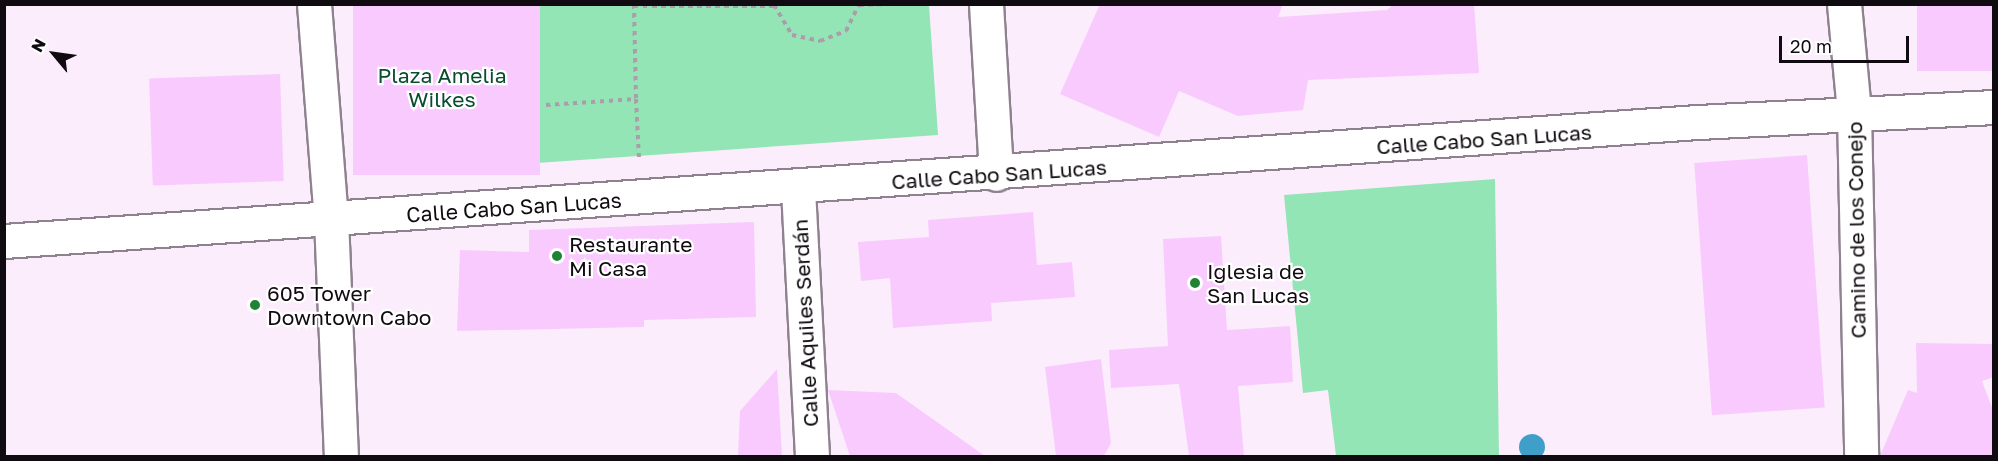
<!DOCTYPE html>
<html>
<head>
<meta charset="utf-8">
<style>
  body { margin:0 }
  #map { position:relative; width:1998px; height:461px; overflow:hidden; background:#fcedfc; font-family:"Golos Text",sans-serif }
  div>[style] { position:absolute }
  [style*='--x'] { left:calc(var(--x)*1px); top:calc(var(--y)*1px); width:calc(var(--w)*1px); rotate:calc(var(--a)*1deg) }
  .green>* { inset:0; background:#93e5b6 }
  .water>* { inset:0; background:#409fc8 }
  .round { border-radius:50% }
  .building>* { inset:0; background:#f9cafe; transform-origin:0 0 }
  .path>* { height:4px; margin-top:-2px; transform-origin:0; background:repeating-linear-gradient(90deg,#aa9eaa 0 4.5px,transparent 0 9px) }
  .roads { filter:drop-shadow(2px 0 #8f828f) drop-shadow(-2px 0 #8f828f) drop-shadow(0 2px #8f828f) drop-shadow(0 -2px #8f828f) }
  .minor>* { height:33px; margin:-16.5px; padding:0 16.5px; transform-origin:16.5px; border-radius:16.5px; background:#fff }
  .tertiary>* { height:33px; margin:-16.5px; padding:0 16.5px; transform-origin:16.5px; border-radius:16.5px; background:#fff }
  .secondary>* { height:33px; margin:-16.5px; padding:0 16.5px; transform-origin:16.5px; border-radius:16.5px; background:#fff }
  .dots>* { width:16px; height:16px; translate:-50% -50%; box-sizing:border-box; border:3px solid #fff; border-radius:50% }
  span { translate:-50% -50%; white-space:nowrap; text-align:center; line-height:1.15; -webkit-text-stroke:4.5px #fff; paint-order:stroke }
  .park-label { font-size:21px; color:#094d2f }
  .street-label { font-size:21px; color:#100b10 }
  .poi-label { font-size:21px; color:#100b10 }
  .left { translate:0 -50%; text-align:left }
  .frame { position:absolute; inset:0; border:6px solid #100b10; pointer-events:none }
  .north { position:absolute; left:24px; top:24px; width:60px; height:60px; -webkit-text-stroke:4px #fff; paint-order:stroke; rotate:299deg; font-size:16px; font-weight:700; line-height:24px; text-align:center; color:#100b10 }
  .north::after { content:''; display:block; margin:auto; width:21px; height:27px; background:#100b10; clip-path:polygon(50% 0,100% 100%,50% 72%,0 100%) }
  .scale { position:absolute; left:1779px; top:36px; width:130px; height:27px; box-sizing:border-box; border:3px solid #100b10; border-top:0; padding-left:8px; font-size:18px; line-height:21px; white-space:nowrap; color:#100b10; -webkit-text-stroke:4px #fff; paint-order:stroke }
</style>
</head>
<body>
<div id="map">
  <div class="green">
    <div style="clip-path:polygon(353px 5px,929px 5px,938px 135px,364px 175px)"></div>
    <div style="clip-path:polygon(1495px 179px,1499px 456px,1336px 456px,1328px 390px,1303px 393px,1284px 195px)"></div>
  </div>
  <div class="water">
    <div class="round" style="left:1519px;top:434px;width:26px;height:26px"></div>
  </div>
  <div class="building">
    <div style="left:353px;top:4px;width:187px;height:171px"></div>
    <div style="clip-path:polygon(1100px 4px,1283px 4px,1278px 17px,1387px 10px,1394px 4px,1474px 4px,1479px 73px,1308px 80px,1303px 110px,1238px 116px,1179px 91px,1159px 137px,1060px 94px)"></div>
    <div style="left:1917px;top:4px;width:77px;height:67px"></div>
    <div style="left:280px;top:74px;width:107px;height:131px;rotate:88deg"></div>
    <div style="left:1807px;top:155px;width:253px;height:113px;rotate:86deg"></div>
    <div style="clip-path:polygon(1033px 212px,1037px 265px,1072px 262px,1075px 297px,991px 303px,992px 321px,893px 328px,890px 278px,861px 281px,858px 242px,929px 237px,928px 220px)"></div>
    <div style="clip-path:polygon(754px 222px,756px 317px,644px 320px,644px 327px,457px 331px,460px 250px,529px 252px,529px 230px)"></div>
    <div style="clip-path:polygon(1221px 236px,1227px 330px,1290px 326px,1293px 382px,1238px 386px,1244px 456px,1189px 456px,1179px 384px,1111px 388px,1109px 350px,1168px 346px,1163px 239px)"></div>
    <div style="clip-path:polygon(1916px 343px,1994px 344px,1994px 377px,1982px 381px,1994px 413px,1994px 456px,1880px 456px,1908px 390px,1917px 393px)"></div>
    <div style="clip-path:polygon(1101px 359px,1111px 443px,1104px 456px,1056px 456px,1045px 367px)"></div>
    <div style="clip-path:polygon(777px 369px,782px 456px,738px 456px,740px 411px)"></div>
    <div style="clip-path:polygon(828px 390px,896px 393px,985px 456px,850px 456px)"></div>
  </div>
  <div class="path">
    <div style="--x:634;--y:4;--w:95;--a:88.8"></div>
    <div style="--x:774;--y:5;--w:35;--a:59"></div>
    <div style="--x:792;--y:35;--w:29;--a:12"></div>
    <div style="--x:820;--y:41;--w:28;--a:-21"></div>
    <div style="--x:846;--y:31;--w:30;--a:-64"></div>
    <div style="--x:859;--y:5;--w:29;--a:-2"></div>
    <div style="--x:634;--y:6;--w:140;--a:0"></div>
    <div style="--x:546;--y:105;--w:90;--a:-3.8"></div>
    <div style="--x:636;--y:99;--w:60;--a:87.1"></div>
  </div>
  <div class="roads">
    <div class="minor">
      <div style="--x:986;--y:4;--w:170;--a:86.6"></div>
      <div style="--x:1844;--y:4;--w:108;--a:84.7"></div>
      <div style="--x:1854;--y:112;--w:344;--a:88.8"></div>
      <div style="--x:798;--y:189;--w:267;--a:87"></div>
    </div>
    <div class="tertiary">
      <div style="--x:331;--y:219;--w:237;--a:87.6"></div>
    </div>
    <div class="secondary">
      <div style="--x:314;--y:4;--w:216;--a:85.5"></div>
      <div style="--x:4;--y:241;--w:1698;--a:-4.02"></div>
      <div style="--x:1698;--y:122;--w:296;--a:-2.9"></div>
    </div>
  </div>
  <div class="dots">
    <div style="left:557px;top:256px;background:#208235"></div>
    <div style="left:1195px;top:283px;background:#208235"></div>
    <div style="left:255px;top:305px;background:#208235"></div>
  </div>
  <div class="park-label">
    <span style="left:442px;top:87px">Plaza Amelia<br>Wilkes</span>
  </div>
  <div class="street-label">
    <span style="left:1484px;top:139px;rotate:-4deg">Calle Cabo San Lucas</span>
    <span style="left:999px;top:174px;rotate:-4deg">Calle Cabo San Lucas</span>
    <span style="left:514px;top:207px;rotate:-4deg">Calle Cabo San Lucas</span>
    <span style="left:1856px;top:230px;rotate:-91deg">Camino de los Conejo</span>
    <span style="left:805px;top:323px;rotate:-93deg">Calle Aquiles Serdán</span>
  </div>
  <div class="poi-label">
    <span class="left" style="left:569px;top:256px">Restaurante<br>Mi Casa</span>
    <span class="left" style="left:1207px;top:283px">Iglesia de<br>San Lucas</span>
    <span class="left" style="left:267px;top:305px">605 Tower<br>Downtown Cabo</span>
  </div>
  <div class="frame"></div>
  <div class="north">N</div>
  <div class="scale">20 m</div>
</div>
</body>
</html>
